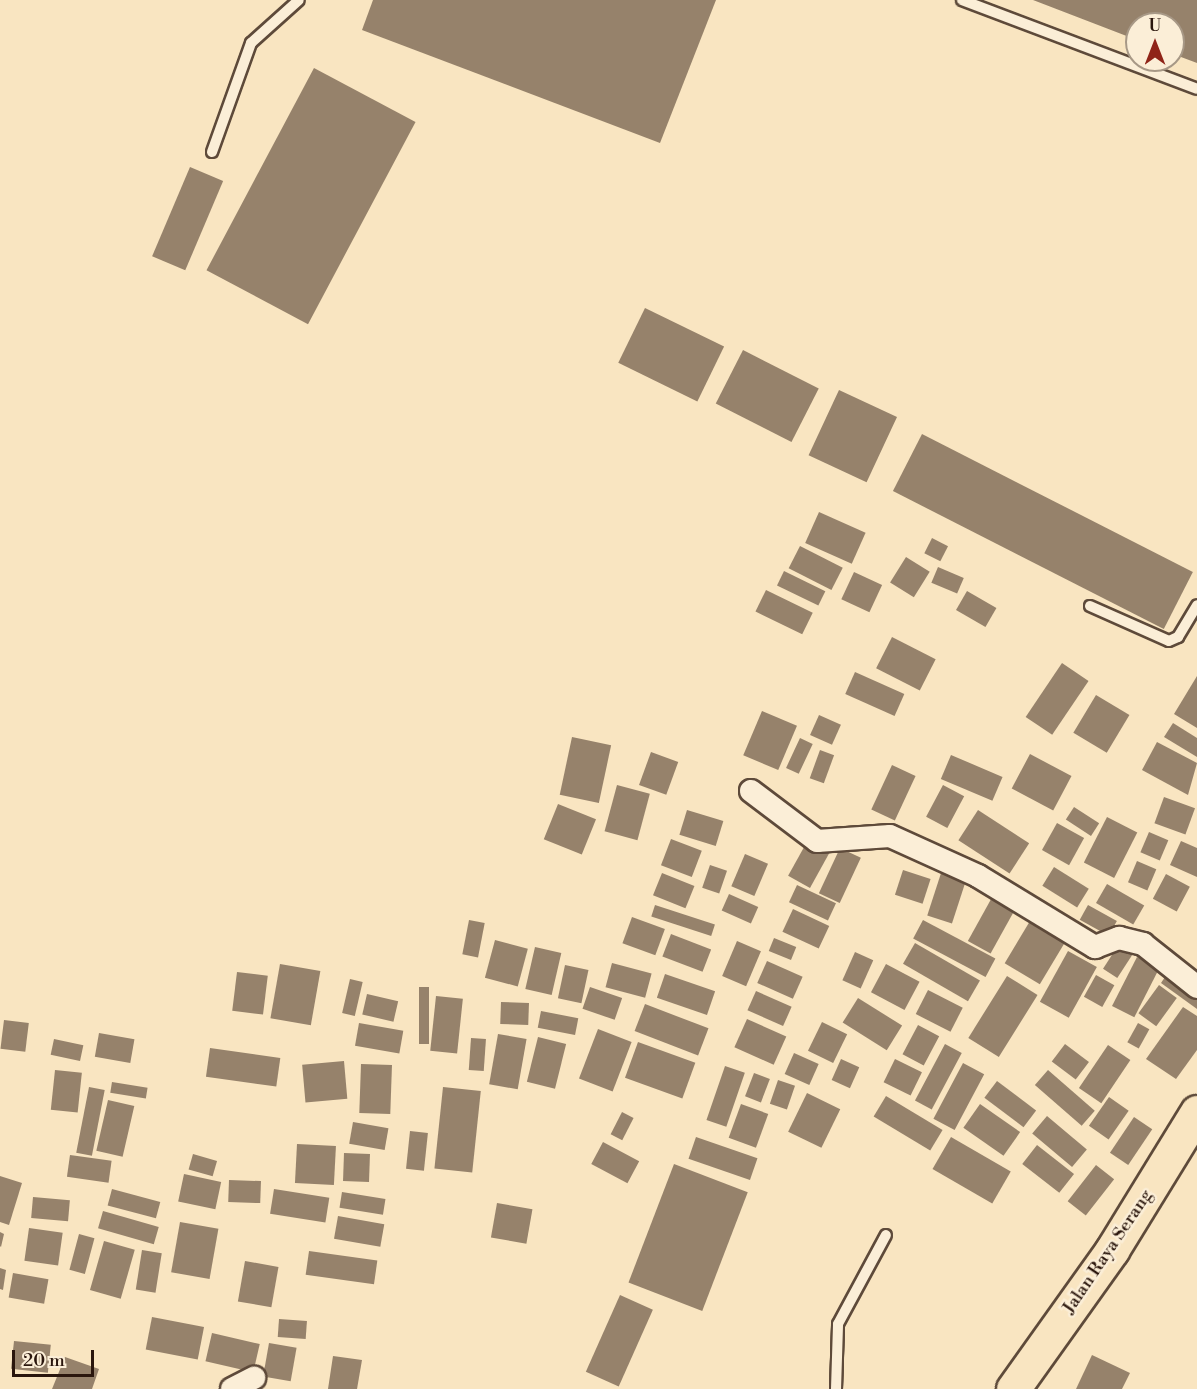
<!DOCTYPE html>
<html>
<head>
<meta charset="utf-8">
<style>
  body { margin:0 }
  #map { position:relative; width:1197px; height:1389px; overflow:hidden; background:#f9e5c1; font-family:"Libre Bodoni",serif }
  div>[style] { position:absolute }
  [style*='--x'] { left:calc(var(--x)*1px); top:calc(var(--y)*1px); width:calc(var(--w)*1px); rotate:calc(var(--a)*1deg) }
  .building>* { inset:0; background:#96826b; transform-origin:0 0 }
  .roads { filter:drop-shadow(2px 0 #5e4a3a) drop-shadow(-2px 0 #5e4a3a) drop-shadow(0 2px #5e4a3a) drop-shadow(0 -2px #5e4a3a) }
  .lane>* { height:10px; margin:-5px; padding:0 5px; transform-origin:5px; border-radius:5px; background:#fbeed7 }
  .street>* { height:22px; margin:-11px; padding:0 11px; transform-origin:11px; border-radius:11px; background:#fbeed7 }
  .highway>* { height:33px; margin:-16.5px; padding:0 16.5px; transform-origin:16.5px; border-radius:16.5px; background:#f9e5c1 }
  span { translate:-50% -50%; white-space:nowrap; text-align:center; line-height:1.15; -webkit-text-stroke:5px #fbeed7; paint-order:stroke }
  .street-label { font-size:18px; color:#2a160d }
  .north { position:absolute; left:1125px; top:12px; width:60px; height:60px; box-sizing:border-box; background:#fbeed7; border:2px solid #a79886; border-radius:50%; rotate:0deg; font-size:16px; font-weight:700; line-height:24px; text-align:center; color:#2a160d }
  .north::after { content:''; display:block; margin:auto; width:21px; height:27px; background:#8f2418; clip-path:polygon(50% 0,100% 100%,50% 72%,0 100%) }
  .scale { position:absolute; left:12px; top:1350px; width:82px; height:27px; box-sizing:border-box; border:3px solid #2a160d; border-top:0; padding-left:8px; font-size:18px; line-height:21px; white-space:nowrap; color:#2a160d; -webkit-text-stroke:4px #fbeed7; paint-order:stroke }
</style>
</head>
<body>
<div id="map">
  <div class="building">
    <div style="clip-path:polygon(373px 0,716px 0,660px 143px,362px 30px)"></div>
    <div style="clip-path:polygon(1033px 0,1197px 0,1197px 63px,1173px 54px,1173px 24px,1137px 24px,1137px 40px)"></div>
    <div style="left:314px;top:68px;width:115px;height:229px;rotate:28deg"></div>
    <div style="left:190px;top:167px;width:36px;height:97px;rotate:23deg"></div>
    <div style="left:645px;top:308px;width:88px;height:61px;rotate:26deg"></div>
    <div style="left:743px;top:350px;width:85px;height:60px;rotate:27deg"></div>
    <div style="left:839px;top:390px;width:64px;height:72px;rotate:25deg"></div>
    <div style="left:922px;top:434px;width:304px;height:64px;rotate:27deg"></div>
    <div style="left:819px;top:512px;width:51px;height:34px;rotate:24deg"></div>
    <div style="left:932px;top:538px;width:18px;height:17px;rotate:27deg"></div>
    <div style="left:800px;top:546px;width:48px;height:25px;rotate:27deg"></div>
    <div style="left:906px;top:557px;width:28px;height:30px;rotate:32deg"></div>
    <div style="left:938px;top:567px;width:28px;height:17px;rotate:23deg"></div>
    <div style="left:784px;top:571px;width:46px;height:16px;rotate:26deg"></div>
    <div style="left:854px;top:572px;width:31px;height:30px;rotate:25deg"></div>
    <div style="left:766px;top:590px;width:52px;height:24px;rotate:26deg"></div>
    <div style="left:967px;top:591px;width:34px;height:22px;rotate:30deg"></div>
    <div style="left:892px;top:637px;width:49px;height:35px;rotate:27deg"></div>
    <div style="left:1062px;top:663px;width:32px;height:65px;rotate:34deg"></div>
    <div style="left:855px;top:672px;width:54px;height:24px;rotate:24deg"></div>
    <div style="clip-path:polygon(1197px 676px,1197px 728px,1174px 714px)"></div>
    <div style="left:1096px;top:695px;width:39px;height:44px;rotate:31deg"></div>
    <div style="left:762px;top:711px;width:38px;height:48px;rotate:23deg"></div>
    <div style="left:819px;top:715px;width:24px;height:22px;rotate:24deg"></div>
    <div style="clip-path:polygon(1173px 723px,1197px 738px,1197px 757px,1164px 737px)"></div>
    <div style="left:572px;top:737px;width:40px;height:59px;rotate:12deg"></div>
    <div style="left:800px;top:738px;width:14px;height:33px;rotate:25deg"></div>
    <div style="clip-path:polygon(1157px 742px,1197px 763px,1188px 795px,1142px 770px)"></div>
    <div style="left:820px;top:750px;width:15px;height:30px;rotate:20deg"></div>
    <div style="left:651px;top:752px;width:29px;height:35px;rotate:20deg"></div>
    <div style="left:1030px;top:754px;width:47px;height:39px;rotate:28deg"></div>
    <div style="left:951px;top:755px;width:56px;height:26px;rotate:23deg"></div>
    <div style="left:892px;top:765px;width:26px;height:49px;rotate:25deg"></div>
    <div style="left:617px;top:785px;width:34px;height:48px;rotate:15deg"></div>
    <div style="left:943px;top:785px;width:24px;height:36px;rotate:28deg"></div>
    <div style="left:1164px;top:797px;width:33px;height:28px;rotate:20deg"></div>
    <div style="left:558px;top:804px;width:41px;height:38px;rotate:22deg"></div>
    <div style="left:1074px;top:807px;width:30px;height:15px;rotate:33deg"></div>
    <div style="left:687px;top:810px;width:38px;height:26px;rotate:17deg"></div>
    <div style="left:978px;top:810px;width:61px;height:36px;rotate:33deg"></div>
    <div style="left:1107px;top:817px;width:34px;height:51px;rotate:27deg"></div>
    <div style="left:1057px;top:823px;width:31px;height:31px;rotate:29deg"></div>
    <div style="left:1149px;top:832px;width:21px;height:22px;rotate:23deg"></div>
    <div style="left:671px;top:839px;width:33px;height:28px;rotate:21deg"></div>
    <div style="left:808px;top:840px;width:25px;height:41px;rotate:29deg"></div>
    <div style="clip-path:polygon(1181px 841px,1197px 848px,1197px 877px,1170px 865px)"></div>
    <div style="left:840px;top:848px;width:23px;height:50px;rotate:25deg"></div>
    <div style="left:745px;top:854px;width:25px;height:35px;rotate:23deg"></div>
    <div style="left:1137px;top:861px;width:21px;height:23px;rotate:23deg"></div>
    <div style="left:710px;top:865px;width:18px;height:24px;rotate:19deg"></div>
    <div style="left:943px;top:867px;width:26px;height:51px;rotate:18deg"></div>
    <div style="left:1054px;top:867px;width:41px;height:22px;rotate:32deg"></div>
    <div style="left:903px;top:870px;width:29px;height:26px;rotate:18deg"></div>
    <div style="left:662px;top:873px;width:35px;height:24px;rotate:22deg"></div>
    <div style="left:1166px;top:874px;width:27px;height:28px;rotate:28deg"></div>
    <div style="left:1107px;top:884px;width:43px;height:22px;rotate:30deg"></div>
    <div style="left:797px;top:885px;width:43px;height:19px;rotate:25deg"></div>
    <div style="left:995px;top:892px;width:26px;height:56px;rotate:29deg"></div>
    <div style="left:729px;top:894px;width:32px;height:18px;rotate:24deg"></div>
    <div style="left:655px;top:905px;width:63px;height:12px;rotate:18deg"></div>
    <div style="left:1088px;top:905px;width:33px;height:17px;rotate:29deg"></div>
    <div style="left:793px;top:909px;width:40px;height:25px;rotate:25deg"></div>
    <div style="left:1033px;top:916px;width:41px;height:55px;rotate:31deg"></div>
    <div style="left:632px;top:917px;width:35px;height:28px;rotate:20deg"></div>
    <div style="left:469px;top:920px;width:16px;height:35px;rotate:11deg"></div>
    <div style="left:923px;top:920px;width:82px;height:21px;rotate:28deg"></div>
    <div style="left:671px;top:934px;width:43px;height:24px;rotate:21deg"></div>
    <div style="left:774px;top:938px;width:24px;height:14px;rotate:22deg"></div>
    <div style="left:495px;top:940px;width:34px;height:39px;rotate:15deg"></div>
    <div style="left:737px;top:941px;width:26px;height:38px;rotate:23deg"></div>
    <div style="left:1121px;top:941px;width:17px;height:33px;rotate:33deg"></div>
    <div style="left:915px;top:943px;width:75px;height:24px;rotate:30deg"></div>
    <div style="left:535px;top:947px;width:27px;height:43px;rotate:13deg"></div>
    <div style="left:1068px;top:951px;width:33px;height:58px;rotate:29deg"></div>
    <div style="left:855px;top:952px;width:20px;height:31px;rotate:24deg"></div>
    <div style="left:1137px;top:957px;width:25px;height:55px;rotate:27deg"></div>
    <div style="left:767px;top:961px;width:39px;height:24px;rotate:24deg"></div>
    <div style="left:612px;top:963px;width:41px;height:25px;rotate:15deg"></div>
    <div style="left:280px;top:964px;width:41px;height:55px;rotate:10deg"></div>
    <div style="left:886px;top:964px;width:38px;height:32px;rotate:28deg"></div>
    <div style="left:565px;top:965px;width:24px;height:34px;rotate:12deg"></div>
    <div style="clip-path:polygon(1171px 968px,1197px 990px,1197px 1009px,1161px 983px)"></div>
    <div style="left:237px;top:972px;width:31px;height:39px;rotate:7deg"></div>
    <div style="left:665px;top:974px;width:53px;height:25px;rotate:19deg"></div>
    <div style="left:1096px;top:975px;width:21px;height:25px;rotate:29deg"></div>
    <div style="left:1007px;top:976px;width:36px;height:73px;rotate:32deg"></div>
    <div style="left:350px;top:979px;width:13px;height:35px;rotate:13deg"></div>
    <div style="left:1159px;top:985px;width:22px;height:35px;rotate:36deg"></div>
    <div style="left:419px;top:987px;width:10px;height:57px"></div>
    <div style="left:590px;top:987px;width:34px;height:23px;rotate:19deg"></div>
    <div style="left:928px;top:990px;width:39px;height:27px;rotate:27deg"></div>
    <div style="left:756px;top:991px;width:39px;height:21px;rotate:24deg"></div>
    <div style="left:367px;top:994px;width:32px;height:21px;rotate:13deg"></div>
    <div style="left:436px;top:996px;width:27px;height:55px;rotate:6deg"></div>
    <div style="left:858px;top:998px;width:52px;height:29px;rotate:32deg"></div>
    <div style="left:501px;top:1002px;width:28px;height:22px;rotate:2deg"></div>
    <div style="left:645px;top:1004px;width:68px;height:29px;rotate:21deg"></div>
    <div style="clip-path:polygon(1183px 1007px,1197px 1016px,1197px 1050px,1176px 1079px,1146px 1059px)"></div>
    <div style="left:541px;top:1011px;width:38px;height:17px;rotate:11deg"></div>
    <div style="left:747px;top:1019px;width:43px;height:31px;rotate:24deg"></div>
    <div style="left:4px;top:1020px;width:25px;height:29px;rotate:7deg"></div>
    <div style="left:822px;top:1022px;width:28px;height:32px;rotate:26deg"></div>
    <div style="left:359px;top:1023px;width:45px;height:23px;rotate:10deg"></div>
    <div style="left:1138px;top:1023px;width:13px;height:22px;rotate:29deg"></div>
    <div style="left:918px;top:1025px;width:24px;height:33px;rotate:28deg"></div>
    <div style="left:598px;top:1029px;width:36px;height:53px;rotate:21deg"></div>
    <div style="left:99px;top:1033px;width:36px;height:24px;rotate:10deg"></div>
    <div style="left:498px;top:1034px;width:29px;height:51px;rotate:10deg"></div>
    <div style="left:538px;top:1037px;width:29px;height:46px;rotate:14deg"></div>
    <div style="left:471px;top:1038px;width:15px;height:32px;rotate:4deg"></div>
    <div style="left:54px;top:1039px;width:30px;height:16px;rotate:12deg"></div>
    <div style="left:638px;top:1042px;width:61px;height:38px;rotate:20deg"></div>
    <div style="left:945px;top:1044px;width:19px;height:64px;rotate:28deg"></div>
    <div style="left:1065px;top:1044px;width:30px;height:22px;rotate:37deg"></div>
    <div style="left:1108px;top:1045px;width:27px;height:52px;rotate:34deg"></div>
    <div style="left:210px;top:1048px;width:71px;height:29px;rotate:8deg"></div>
    <div style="left:794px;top:1053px;width:27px;height:23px;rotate:24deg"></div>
    <div style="left:841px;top:1059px;width:20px;height:23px;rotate:24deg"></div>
    <div style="left:895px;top:1059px;width:30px;height:26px;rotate:26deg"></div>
    <div style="left:344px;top:1061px;width:38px;height:42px;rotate:85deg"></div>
    <div style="left:963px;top:1063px;width:24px;height:63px;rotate:28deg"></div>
    <div style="left:361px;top:1064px;width:31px;height:49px;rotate:2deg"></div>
    <div style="left:725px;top:1066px;width:21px;height:57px;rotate:19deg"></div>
    <div style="left:55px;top:1070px;width:27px;height:40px;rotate:6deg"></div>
    <div style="left:1048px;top:1070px;width:62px;height:20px;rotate:41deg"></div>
    <div style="left:754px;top:1073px;width:17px;height:25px;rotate:21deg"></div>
    <div style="left:778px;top:1080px;width:18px;height:25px;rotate:19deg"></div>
    <div style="left:997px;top:1081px;width:49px;height:21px;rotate:37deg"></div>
    <div style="left:112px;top:1082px;width:36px;height:11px;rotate:9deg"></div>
    <div style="left:89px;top:1087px;width:16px;height:67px;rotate:11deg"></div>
    <div style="left:443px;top:1087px;width:38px;height:82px;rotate:6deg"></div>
    <div style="left:807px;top:1093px;width:37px;height:43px;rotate:26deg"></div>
    <div style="left:886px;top:1096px;width:66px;height:24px;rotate:31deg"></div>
    <div style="left:1109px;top:1097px;width:24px;height:35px;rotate:35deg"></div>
    <div style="left:108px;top:1100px;width:27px;height:52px;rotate:13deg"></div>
    <div style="left:741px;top:1104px;width:29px;height:36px;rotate:20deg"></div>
    <div style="left:980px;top:1104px;width:49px;height:29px;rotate:35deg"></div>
    <div style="left:622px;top:1112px;width:13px;height:25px;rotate:27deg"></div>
    <div style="left:1047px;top:1116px;width:52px;height:23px;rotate:40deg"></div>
    <div style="left:1134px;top:1117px;width:22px;height:43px;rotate:34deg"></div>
    <div style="left:353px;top:1122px;width:36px;height:22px;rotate:10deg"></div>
    <div style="left:410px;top:1131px;width:18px;height:38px;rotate:6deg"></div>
    <div style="left:696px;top:1137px;width:65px;height:23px;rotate:19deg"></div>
    <div style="left:951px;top:1137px;width:69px;height:37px;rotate:30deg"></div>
    <div style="left:603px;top:1142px;width:41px;height:25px;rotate:28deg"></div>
    <div style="left:297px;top:1144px;width:39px;height:39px;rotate:3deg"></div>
    <div style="left:1037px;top:1145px;width:47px;height:24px;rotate:38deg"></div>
    <div style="left:344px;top:1153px;width:26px;height:28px;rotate:2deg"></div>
    <div style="left:193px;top:1154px;width:25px;height:16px;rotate:16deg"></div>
    <div style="left:70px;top:1155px;width:42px;height:22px;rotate:8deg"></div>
    <div style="left:674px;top:1164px;width:79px;height:127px;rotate:21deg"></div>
    <div style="left:1096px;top:1165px;width:23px;height:46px;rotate:38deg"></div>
    <div style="left:184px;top:1174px;width:38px;height:28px;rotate:12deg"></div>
    <div style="clip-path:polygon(0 1176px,22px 1183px,9px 1225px,0 1222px)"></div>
    <div style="left:229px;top:1180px;width:32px;height:22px;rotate:2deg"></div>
    <div style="left:112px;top:1189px;width:50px;height:17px;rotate:15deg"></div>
    <div style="left:274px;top:1189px;width:56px;height:25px;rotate:9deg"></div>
    <div style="left:342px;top:1192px;width:44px;height:16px;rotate:9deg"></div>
    <div style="left:33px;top:1197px;width:37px;height:21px;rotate:5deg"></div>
    <div style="left:497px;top:1203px;width:36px;height:35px;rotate:10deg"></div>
    <div style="left:103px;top:1211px;width:58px;height:18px;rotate:16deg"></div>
    <div style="left:338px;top:1216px;width:47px;height:23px;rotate:10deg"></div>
    <div style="left:180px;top:1222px;width:39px;height:51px;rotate:10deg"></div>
    <div style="left:29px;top:1228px;width:34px;height:33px;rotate:8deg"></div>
    <div style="clip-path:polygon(0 1232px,4px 1234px,1px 1247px,0 1246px)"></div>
    <div style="left:79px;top:1234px;width:16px;height:37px;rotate:15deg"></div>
    <div style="left:104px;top:1241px;width:32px;height:51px;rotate:16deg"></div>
    <div style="left:142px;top:1250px;width:20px;height:40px;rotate:9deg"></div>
    <div style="left:309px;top:1251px;width:69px;height:24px;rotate:8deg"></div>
    <div style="left:245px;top:1261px;width:34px;height:41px;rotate:10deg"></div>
    <div style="clip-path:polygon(0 1268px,6px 1270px,3px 1290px,0 1289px)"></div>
    <div style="left:13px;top:1273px;width:36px;height:25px;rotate:10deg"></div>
    <div style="left:620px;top:1295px;width:36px;height:84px;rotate:24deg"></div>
    <div style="left:152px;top:1317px;width:53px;height:33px;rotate:11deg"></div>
    <div style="left:279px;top:1319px;width:28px;height:18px;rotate:4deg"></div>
    <div style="left:212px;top:1333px;width:49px;height:29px;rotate:13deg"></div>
    <div style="left:14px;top:1341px;width:37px;height:28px;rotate:6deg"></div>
    <div style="left:269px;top:1343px;width:28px;height:34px;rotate:10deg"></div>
    <div style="clip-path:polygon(1092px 1355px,1130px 1373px,1122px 1389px,1076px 1389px)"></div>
    <div style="clip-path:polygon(333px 1356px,362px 1360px,357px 1389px,328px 1389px)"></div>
    <div style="clip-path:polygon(65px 1357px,99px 1369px,92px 1389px,52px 1389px)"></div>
  </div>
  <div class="roads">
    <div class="lane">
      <div style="--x:962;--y:0;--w:251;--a:20.7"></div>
      <div style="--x:212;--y:152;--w:116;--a:-70.3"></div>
      <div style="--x:251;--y:43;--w:64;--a:-41.9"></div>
      <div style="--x:1090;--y:606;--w:86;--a:23.9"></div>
      <div style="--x:1169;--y:641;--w:10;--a:-24"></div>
      <div style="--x:1178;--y:637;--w:37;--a:-59"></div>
      <div style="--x:836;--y:1389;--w:65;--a:-88.2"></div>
      <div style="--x:838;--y:1324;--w:101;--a:-61.7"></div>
    </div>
    <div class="street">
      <div style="--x:751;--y:791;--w:83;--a:37.1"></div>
      <div style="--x:817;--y:841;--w:73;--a:-3.9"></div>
      <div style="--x:890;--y:836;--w:97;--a:24.4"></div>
      <div style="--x:978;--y:876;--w:137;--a:31.3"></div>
      <div style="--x:1095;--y:947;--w:26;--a:-21"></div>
      <div style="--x:1119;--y:938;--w:25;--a:14"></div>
      <div style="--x:1143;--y:944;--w:69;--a:38.5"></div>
      <div style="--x:232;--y:1389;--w:25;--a:-27"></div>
    </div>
    <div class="highway">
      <div style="--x:1013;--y:1389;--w:171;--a:-54.5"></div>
      <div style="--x:1112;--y:1250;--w:162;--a:-58.4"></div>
    </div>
  </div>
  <div class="street-label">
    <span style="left:1108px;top:1252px;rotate:-56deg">Jalan Raya Serang</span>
  </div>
  <div class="north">U</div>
  <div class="scale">20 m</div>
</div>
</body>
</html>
